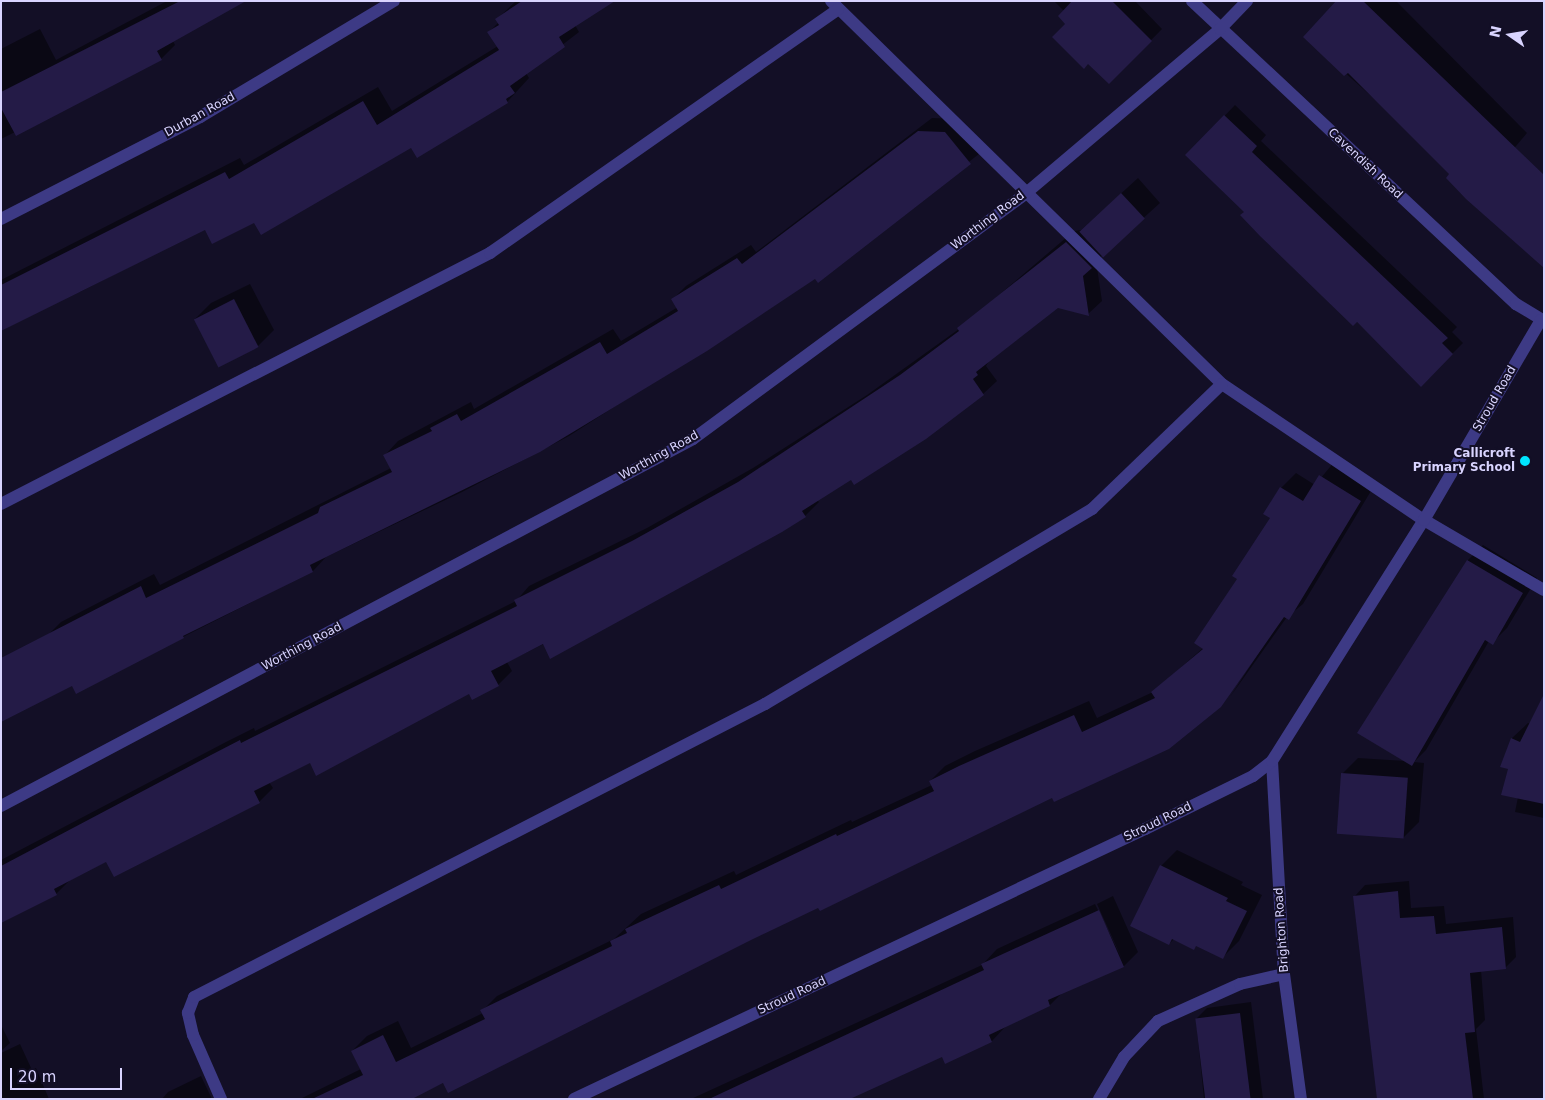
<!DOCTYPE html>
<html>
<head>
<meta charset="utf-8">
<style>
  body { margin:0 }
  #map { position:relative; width:1545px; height:1100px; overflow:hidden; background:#130f26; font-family:"DejaVu Sans",sans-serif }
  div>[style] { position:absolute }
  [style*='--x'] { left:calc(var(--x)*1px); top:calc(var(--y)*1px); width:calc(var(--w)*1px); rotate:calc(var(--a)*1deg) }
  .shadow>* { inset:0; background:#0007 }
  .building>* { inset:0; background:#241b47; transform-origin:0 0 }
  .minor>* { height:12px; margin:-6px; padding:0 6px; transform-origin:6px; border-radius:6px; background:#3d3a85 }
  .dots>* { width:14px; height:14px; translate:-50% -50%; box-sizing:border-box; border:2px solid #130f26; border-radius:50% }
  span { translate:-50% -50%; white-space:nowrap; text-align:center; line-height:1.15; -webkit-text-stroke:4px #130f26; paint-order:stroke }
  .street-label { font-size:12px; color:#d9d4ff }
  .poi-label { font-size:12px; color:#d9d4ff; font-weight:700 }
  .right { translate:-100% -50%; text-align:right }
  .frame { position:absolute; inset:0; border:2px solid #d9d4ff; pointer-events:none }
  .north { position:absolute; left:1485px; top:10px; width:50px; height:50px; -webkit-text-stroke:4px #130f26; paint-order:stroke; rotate:283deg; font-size:14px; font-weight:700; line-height:20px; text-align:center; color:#d9d4ff }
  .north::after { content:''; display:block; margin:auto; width:18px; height:22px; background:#d9d4ff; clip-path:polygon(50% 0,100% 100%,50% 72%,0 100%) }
  .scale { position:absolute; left:10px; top:1068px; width:112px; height:22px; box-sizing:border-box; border:2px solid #d9d4ff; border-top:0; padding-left:6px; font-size:15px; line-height:18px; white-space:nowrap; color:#d9d4ff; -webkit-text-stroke:4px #130f26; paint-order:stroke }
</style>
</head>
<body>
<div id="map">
  <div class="shadow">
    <div style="clip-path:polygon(167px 1px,243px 1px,173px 41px,175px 45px,161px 59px,1px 139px,1px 49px,40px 29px,56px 60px)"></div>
    <div style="clip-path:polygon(516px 1px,611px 1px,575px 25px,579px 32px,526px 73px,529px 78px,507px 102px,255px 221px,205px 228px,80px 292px,79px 289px,1px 331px,1px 280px,240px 158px,244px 165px,378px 87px,392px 111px,498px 46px,489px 32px,499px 22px,497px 19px)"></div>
    <div style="clip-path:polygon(1054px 1px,1135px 1px,1162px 29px,1109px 83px,1067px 24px,1064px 11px)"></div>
    <div style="clip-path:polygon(1338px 1px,1396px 1px,1527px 133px,1483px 185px,1451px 174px,1380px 104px,1305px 37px)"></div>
    <div style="clip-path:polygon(1235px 105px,1266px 135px,1261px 141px,1457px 327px,1452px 332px,1463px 343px,1421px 385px,1187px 155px)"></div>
    <div style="clip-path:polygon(932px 118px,959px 119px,984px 150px,818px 281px,815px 278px,569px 436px,462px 492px,326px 557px,313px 571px,183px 637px,48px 635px,61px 622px,154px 574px,160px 585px,391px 468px,385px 455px,398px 441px,471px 402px,474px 409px,613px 329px,621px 341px,678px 307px,673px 299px,686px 286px,751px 245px,756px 252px)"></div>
    <div style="clip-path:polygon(1138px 178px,1160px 203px,1096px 261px,1102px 301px,1088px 314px,1058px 307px,990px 359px,986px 366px,997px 381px,983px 394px,817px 500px,819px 502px,805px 516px,507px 662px,512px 671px,498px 685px,470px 692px,311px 761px,269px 782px,273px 788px,259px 802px,107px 861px,70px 880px,56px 894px,1px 921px,1px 860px,226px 742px,254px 728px,255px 731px,516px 601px,529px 586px,647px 528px,753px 468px,867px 395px,959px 329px,1074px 231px,1081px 230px)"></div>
    <div style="clip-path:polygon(250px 284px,274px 330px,258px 346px,219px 366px,195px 319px,211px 303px)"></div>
    <div style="clip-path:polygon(1335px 461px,1374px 486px,1303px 604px,1287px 617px,1230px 697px,1286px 611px,1220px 706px,1052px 797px,409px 1099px,300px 1099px,361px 1069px,352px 1051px,367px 1036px,398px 1021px,411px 1048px,483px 1013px,482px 1011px,497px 996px,614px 939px,641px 914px,734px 871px,736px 875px,851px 820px,852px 822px,932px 785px,930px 781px,945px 766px,975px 751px,1089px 701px,1097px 718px,1153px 692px,1203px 648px,1272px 517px,1281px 488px,1296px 473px,1315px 485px)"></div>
    <div style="clip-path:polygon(1483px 545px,1537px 578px,1507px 628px,1492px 643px,1489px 641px,1426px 750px,1414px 762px,1424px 763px,1419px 822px,1403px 838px,1342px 774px,1358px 758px,1406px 761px,1359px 733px,1468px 560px)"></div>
    <div style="clip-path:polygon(1544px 708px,1544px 818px,1515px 812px,1518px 797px,1509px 768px,1512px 738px,1528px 723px,1531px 724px)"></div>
    <div style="clip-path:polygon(1177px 850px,1243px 882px,1241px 885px,1262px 895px,1239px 941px,1223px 957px,1197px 945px,1174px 939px,1169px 944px,1161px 866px)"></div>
    <div style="clip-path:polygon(1409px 881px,1411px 908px,1444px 906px,1446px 924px,1513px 917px,1516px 957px,1505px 968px,1481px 970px,1485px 1020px,1476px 1029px,1484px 1099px,1378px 1099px,1355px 896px,1365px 885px)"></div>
    <div style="clip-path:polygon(1113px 896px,1138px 952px,1124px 966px,1062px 993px,1050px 1005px,1006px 1026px,992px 1041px,946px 1062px,942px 1055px,846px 1099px,691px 1099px,982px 965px,997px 949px,1095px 904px,1123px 961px,1097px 904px)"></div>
    <div style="clip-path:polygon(1251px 1002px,1263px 1099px,1204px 1099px,1196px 1019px,1207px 1008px)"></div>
    <div style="clip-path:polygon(1px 1025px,10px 1043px,1px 1051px)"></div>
    <div style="clip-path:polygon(20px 1044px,32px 1070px,36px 1068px,49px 1099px,1px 1099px,1px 1053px)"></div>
    <div style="clip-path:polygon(201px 1076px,212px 1099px,162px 1099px,168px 1092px)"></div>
  </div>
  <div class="building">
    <div style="clip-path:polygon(180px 1px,246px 1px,157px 51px,162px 60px,16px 136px,1px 108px,1px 92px)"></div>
    <div style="clip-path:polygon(522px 1px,615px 1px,559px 37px,565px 47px,510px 86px,515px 93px,506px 99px,508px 103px,417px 158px,411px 148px,261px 235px,254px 223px,212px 244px,205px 230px,1px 331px,1px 285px,225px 172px,229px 179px,363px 101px,377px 125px,499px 50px,487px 32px,499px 25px,495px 19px)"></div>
    <div style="clip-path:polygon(1072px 1px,1112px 1px,1152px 41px,1109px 84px,1088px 64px,1084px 69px,1052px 37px,1065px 24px,1058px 16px)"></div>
    <div style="clip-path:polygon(1336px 1px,1363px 1px,1544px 175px,1544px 268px,1466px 199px,1446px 178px,1449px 174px,1348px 73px,1344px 76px,1303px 37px)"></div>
    <div style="clip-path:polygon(1224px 115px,1257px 146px,1252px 152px,1448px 338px,1442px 343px,1453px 354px,1421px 387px,1357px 322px,1353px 326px,1260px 236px,1240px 215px,1244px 212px,1185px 155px)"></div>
    <div style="clip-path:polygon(918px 131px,945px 132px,971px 164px,818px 283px,815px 279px,707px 351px,540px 452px,310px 565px,313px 572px,183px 636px,184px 638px,76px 694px,72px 686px,1px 722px,1px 658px,141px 586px,146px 598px,318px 513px,320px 507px,392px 472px,383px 455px,432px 431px,430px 428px,457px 414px,461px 421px,600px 342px,607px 354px,678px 311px,671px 299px,737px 258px,742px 264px)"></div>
    <div style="left:1121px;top:193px;width:35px;height:57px;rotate:47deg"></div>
    <div style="clip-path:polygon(1066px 242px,1092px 268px,1083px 276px,1089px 316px,1058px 308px,976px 372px,978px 375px,973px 379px,984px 395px,926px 439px,854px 485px,851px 480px,802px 511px,806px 517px,782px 532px,550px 659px,543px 644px,491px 671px,499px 686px,472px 700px,469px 694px,316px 776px,310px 763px,254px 791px,260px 803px,114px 877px,106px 862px,54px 889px,57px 895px,1px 923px,1px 866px,211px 755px,240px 740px,241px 743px,517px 606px,514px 600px,632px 541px,738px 482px,900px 375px,959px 331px,957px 328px)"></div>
    <div style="left:234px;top:299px;width:54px;height:45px;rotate:63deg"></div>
    <div style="clip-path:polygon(1319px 475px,1361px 501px,1289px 620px,1284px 617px,1221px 707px,1169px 749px,1054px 802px,1052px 798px,820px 911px,818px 908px,751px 940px,448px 1093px,443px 1083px,412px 1099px,312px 1099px,363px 1075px,351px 1051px,383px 1035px,396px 1062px,485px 1019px,480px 1010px,612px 946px,610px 941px,627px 933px,625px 929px,719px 885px,721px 889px,836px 834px,837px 836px,934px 791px,929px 781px,959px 766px,1074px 715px,1082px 732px,1155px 698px,1151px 692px,1203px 649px,1194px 643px,1237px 579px,1232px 576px,1270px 518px,1263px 514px,1280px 487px,1303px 501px)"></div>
    <div style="clip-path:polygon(1467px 560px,1523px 593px,1493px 645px,1485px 640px,1412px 766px,1357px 733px)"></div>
    <div style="clip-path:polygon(1544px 694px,1544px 804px,1501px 795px,1508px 769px,1500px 767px,1511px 738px,1520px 742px)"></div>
    <div style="left:1341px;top:773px;width:67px;height:61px;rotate:4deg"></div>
    <div style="clip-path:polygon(1160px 865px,1228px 898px,1226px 901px,1247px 911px,1223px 959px,1196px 946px,1194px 950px,1172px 939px,1169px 945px,1130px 926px)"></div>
    <div style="clip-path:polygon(1398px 891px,1400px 918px,1434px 916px,1436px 934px,1502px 927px,1506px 969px,1470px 973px,1475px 1032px,1465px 1033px,1473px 1099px,1377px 1099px,1353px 896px)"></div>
    <div style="clip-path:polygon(1099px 910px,1124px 967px,1048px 1000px,1050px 1006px,989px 1035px,992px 1042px,945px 1064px,942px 1057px,850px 1099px,709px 1099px,984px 970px,981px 964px)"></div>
    <div style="left:1240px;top:1013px;width:87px;height:45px;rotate:83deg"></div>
  </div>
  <div class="minor">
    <div style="--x:831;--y:1;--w:547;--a:44.41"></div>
    <div style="--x:1222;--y:384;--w:244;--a:34"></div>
    <div style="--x:1424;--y:520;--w:139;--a:30.3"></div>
    <div style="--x:1192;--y:1;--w:444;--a:43.1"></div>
    <div style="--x:1516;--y:304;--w:33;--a:31"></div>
    <div style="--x:1;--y:219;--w:224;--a:-27.1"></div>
    <div style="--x:200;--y:117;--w:226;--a:-30.9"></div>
    <div style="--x:1;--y:504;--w:550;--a:-27.17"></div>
    <div style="--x:490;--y:253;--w:425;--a:-35"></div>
    <div style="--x:1272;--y:761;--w:213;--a:86.8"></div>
    <div style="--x:1284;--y:974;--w:126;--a:82.3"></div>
    <div style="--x:1;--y:806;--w:783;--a:-27.94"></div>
    <div style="--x:693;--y:439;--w:413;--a:-36.4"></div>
    <div style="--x:1025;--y:194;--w:255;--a:-40.2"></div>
    <div style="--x:1220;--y:29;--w:39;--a:-46"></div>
    <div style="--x:221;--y:1099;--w:70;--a:-113.6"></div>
    <div style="--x:193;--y:1035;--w:23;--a:-103"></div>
    <div style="--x:188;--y:1013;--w:17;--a:-69"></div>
    <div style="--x:194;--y:997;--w:642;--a:-27.16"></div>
    <div style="--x:765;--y:704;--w:381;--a:-30.8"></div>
    <div style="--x:1092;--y:509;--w:180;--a:-43.9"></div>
    <div style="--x:574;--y:1099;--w:632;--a:-25.31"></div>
    <div style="--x:1145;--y:829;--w:120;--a:-26.1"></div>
    <div style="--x:1253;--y:776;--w:24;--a:-38"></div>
    <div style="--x:1272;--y:761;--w:285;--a:-57.8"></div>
    <div style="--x:1424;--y:520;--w:232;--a:-59.7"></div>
    <div style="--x:1099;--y:1099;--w:49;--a:-59.2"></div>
    <div style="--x:1124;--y:1057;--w:50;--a:-46.6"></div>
    <div style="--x:1158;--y:1021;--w:90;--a:-24.3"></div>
    <div style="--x:1240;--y:984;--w:45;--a:-12.8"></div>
  </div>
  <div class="dots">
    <div style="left:1525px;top:461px;background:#00e5ff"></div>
  </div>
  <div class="street-label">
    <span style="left:200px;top:115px;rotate:-29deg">Durban Road</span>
    <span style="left:1365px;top:164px;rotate:43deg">Cavendish Road</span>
    <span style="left:988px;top:221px;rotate:-37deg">Worthing Road</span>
    <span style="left:1495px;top:399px;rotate:-60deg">Stroud Road</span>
    <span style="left:659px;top:456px;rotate:-29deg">Worthing Road</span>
    <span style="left:302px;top:647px;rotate:-28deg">Worthing Road</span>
    <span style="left:1158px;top:822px;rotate:-26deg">Stroud Road</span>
    <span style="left:1282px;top:930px;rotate:-94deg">Brighton Road</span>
    <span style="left:792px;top:996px;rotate:-25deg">Stroud Road</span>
  </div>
  <div class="poi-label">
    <span class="right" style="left:1515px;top:461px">Callicroft<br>Primary School</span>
  </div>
  <div class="frame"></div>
  <div class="north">N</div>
  <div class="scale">20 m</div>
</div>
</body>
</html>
